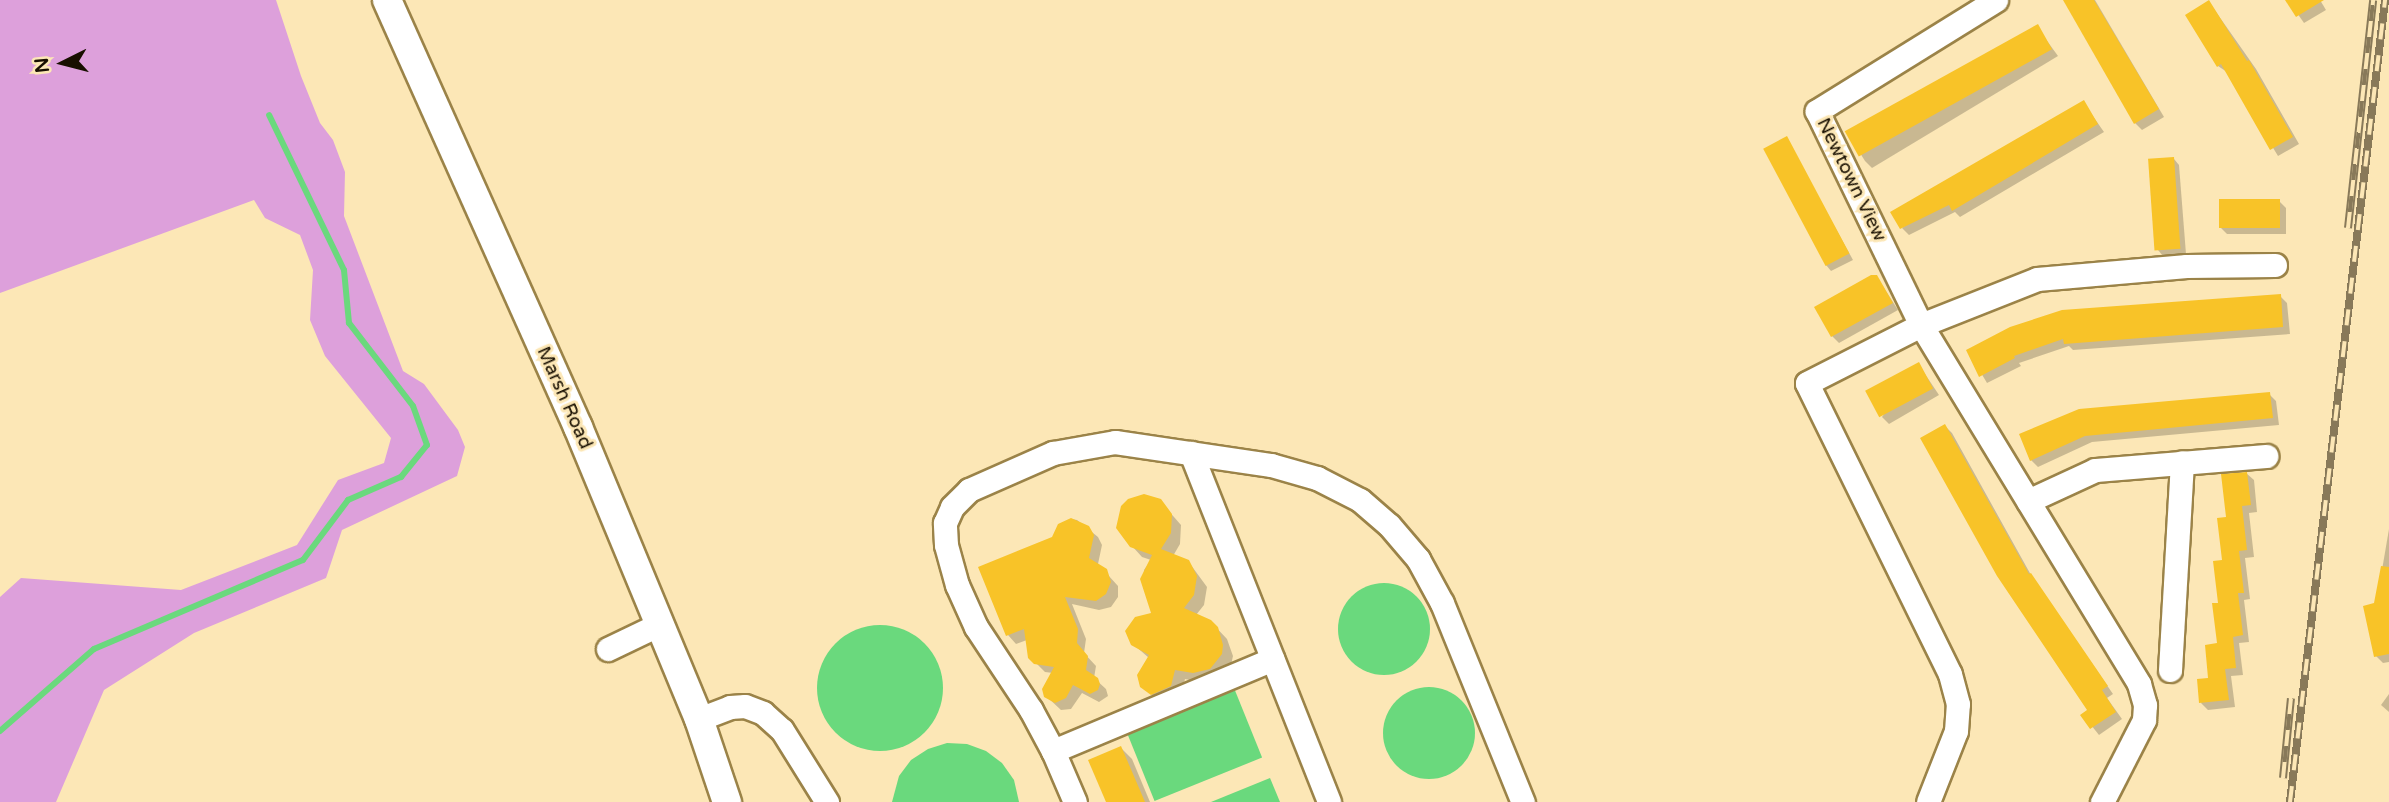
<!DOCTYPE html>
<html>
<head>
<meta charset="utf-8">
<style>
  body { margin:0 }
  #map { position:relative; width:2389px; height:802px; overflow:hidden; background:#fce7b6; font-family:"Varela Round",sans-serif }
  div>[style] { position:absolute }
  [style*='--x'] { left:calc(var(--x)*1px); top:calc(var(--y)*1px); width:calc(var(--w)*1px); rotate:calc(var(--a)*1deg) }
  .green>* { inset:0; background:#dda0db }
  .water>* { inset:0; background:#6ad97d; transform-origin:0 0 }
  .round { border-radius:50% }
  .shadow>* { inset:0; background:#0003 }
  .stream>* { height:6px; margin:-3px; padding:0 3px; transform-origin:3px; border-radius:3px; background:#6ad97d }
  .building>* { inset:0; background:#f8c328; transform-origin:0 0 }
  .roads { filter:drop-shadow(2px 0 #9b8348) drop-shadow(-2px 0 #9b8348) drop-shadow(0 2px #9b8348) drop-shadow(0 -2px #9b8348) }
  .minor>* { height:23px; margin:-11.5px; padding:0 11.5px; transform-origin:11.5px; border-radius:11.5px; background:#fff }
  .major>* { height:28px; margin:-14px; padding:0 14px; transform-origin:14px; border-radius:14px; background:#fff }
  .rail>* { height:8px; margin-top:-4px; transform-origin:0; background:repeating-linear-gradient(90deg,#fce7b6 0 16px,#887959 0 32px); box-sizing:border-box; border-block:2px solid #887959 }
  span { translate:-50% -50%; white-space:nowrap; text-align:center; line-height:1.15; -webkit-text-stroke:6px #fce7b6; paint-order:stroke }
  .street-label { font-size:19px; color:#180f00 }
  .north { position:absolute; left:28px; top:28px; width:70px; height:70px; -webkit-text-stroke:5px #fce7b6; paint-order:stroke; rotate:264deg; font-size:19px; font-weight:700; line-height:28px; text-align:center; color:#180f00 }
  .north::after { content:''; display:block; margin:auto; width:24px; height:32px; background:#180f00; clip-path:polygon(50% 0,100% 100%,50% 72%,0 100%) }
</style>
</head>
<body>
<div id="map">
  <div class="green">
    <div style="clip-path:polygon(0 0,276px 0,301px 76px,320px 123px,333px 140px,345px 172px,344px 216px,403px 371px,424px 384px,458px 430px,465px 447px,457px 476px,342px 530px,326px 578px,194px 633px,104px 690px,56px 802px,0 802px,0 597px,21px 578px,181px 590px,297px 545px,338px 480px,384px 463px,391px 438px,325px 356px,310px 320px,313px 270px,300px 235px,265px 218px,254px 200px,0 293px)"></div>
  </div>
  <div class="water">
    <div class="round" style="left:1338px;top:583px;width:92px;height:92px"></div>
    <div class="round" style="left:817px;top:625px;width:126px;height:126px"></div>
    <div class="round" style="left:1383px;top:687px;width:92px;height:92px"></div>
    <div style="left:1234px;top:688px;width:75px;height:116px;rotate:68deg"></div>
    <div style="clip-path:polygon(947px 743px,967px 744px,986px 751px,1002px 763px,1014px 780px,1019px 802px,892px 802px,899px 776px,911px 760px,928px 749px)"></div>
    <div style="clip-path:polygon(1270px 778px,1280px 802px,1211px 802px)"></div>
  </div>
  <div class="shadow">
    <div style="clip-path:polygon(2065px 0,2095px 0,2164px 117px,2142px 130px,2135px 123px)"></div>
    <div style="clip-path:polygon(2288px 0,2320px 0,2326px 10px,2304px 23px)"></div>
    <div style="clip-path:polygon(2209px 2px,2256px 69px,2299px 144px,2278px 156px,2227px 72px,2218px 66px)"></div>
    <div style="clip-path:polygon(2037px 27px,2058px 56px,1872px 168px,1865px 161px,1852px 140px)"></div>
    <div style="clip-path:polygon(2083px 102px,2104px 132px,1960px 217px,1955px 212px,1909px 235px,1902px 228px)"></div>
    <div style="clip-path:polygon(1786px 138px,1853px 260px,1831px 271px,1826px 265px)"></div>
    <div style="clip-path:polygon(2174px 159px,2179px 165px,2186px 254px,2163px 256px,2158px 250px)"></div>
    <div style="clip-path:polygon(2279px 201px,2286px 208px,2286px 234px,2227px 234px,2220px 227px)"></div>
    <div style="clip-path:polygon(1877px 277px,1898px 310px,1839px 343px,1832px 336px)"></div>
    <div style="clip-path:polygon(2280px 296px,2287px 303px,2290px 334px,2073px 350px,2069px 346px,2019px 363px,2021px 366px,1987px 383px,1968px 351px)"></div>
    <div style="clip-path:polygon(1919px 365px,1939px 395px,1889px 424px,1882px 417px)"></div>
    <div style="clip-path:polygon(2269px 394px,2276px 401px,2279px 425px,2092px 442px,2038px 467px,2031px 460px,2021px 435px)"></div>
    <div style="clip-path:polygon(1945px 426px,1952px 433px,2031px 575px,2113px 694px,2107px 698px,2122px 719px,2099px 735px,2083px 715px,2089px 710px)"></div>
    <div style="clip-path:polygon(2246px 473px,2254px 480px,2257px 512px,2249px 513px,2254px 557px,2245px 558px,2250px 599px,2244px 600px,2249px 642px,2239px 643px,2243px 675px,2231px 676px,2235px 707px,2208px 710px,2201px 703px,2219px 645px,2228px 519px)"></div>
    <div style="clip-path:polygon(1160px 501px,1181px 525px,1180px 544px,1173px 556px,1188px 561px,1207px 587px,1204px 605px,1196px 615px,1210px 621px,1227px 639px,1233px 656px,1231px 665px,1204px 683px,1185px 679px,1181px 696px,1163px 704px,1142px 686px,1149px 658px,1133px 644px,1154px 614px,1143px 587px,1144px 570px,1151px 560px,1142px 557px,1132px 546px)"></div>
    <div style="clip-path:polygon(1071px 519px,1077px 520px,1098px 537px,1102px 545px,1098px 564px,1118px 586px,1118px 597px,1111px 607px,1099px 610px,1072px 604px,1086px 639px,1084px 653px,1096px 666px,1094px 678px,1106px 689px,1108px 696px,1099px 702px,1082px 693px,1071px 709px,1061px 710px,1046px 696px,1053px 673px,1045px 672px,1030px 657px,1027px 640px,1016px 644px,1008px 635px,1053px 538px)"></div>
    <div style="clip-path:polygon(2389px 529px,2389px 662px,2383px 663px,2376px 656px,2376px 605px)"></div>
    <div style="clip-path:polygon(2389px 694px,2389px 712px,2381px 705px)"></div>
    <div style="clip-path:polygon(1121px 748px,1132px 759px,1150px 802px,1107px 802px)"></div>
  </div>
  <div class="stream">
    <div style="--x:0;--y:731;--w:125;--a:-41.1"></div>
    <div style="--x:94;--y:649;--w:227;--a:-23.1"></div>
    <div style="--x:303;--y:560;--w:75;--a:-53.1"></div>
    <div style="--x:348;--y:500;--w:58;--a:-23.5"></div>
    <div style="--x:401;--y:477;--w:41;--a:-50.9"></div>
    <div style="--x:427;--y:445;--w:41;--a:-109.7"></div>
    <div style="--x:413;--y:406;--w:105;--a:-127.6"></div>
    <div style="--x:349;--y:323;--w:53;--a:-95.4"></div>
    <div style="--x:344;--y:270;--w:172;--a:-115.8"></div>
  </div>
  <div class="building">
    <div style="clip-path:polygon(2063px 0,2094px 0,2159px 109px,2134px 124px)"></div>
    <div style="clip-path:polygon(2209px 0,2247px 61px,2249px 60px,2293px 137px,2270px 150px,2221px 64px,2217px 67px,2185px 15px)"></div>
    <div style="clip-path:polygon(2285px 0,2324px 0,2296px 17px)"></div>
    <div style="left:2038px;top:24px;width:29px;height:221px;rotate:61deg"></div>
    <div style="clip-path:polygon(2084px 100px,2098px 124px,1952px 211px,1949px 205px,1900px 229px,1890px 212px)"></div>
    <div style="left:1787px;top:136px;width:133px;height:27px;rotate:62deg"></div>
    <div style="left:2174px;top:157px;width:92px;height:26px;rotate:86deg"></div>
    <div style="left:2219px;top:199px;width:61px;height:29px"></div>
    <div style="clip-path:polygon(1871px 275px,1877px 275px,1893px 303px,1831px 337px,1814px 307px)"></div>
    <div style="clip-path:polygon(2281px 294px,2283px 327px,2064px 344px,2063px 339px,2014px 356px,2015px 358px,1979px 377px,1966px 350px,2010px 327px,2062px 310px)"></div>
    <div style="left:1919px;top:362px;width:30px;height:61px;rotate:62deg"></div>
    <div style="clip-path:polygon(2270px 392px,2273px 418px,2085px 436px,2030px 461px,2019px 434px,2079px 409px)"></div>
    <div style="clip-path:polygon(1945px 424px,2029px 574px,2031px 573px,2108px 686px,2102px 690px,2116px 712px,2090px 729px,2080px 715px,2087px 710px,1997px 576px,1920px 438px)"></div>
    <div style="clip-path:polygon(2247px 472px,2251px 505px,2242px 506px,2247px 550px,2239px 551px,2244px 593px,2238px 593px,2243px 635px,2233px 637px,2236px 668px,2225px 669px,2229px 700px,2199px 703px,2197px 679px,2208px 678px,2205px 645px,2217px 643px,2212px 603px,2218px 603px,2213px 561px,2222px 560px,2217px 518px,2226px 517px,2221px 474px)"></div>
    <div style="clip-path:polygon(1144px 494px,1161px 499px,1172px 514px,1171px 533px,1161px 549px,1189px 560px,1197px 576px,1194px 595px,1184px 608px,1211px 620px,1218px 627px,1223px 645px,1222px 654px,1210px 669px,1193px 673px,1175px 670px,1171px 686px,1151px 695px,1140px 687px,1137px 675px,1149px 655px,1131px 645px,1125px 631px,1135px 617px,1151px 613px,1140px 579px,1152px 555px,1130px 547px,1116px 528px,1121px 506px,1128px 499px)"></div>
    <div style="clip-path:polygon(1071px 518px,1089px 526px,1094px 535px,1089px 558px,1107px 569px,1111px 582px,1106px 594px,1096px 601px,1065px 597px,1078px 629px,1077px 643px,1088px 656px,1086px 670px,1098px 678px,1100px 684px,1098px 690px,1090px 694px,1073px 685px,1066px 698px,1055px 703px,1044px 697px,1042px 689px,1054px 667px,1034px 664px,1028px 658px,1024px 629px,1006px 636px,978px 567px,1052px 537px,1058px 524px)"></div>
    <div style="clip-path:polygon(2381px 566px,2389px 567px,2389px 654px,2374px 657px,2363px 606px,2374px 603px)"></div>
    <div style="clip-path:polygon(1121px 746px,1145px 802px,1106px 802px,1088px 760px)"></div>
  </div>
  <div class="roads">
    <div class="minor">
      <div style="--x:1996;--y:0;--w:211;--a:148.2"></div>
      <div style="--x:1817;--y:111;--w:238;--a:64.1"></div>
      <div style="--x:1921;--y:325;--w:420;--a:58.7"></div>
      <div style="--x:2139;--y:684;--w:22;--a:74"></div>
      <div style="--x:2145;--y:705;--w:15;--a:94"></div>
      <div style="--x:2144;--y:720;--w:92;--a:117.1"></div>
      <div style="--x:1191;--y:453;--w:375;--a:68.4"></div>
      <div style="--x:2028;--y:501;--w:74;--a:-24.8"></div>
      <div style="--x:2095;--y:470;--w:172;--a:-4.7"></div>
      <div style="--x:608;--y:649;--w:58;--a:-25.7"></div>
      <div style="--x:2170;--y:670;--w:208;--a:-86.7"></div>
      <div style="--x:699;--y:719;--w:33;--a:-21"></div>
      <div style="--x:730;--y:707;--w:15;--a:-4"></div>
      <div style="--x:745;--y:706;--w:19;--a:21"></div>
      <div style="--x:763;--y:713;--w:25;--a:42"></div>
      <div style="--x:782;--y:730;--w:85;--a:58"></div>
      <div style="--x:1053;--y:751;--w:238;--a:-22.7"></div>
      <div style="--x:1075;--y:802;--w:56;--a:-113.3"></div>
      <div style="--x:1053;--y:751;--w:47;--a:-118.2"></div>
      <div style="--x:1031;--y:710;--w:100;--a:-123.5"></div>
      <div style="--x:976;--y:627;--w:46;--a:-114.3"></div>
      <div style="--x:957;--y:585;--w:41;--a:-105.4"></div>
      <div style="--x:946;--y:545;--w:22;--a:-93"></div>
      <div style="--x:945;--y:523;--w:17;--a:-66"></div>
      <div style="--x:952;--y:507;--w:24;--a:-45"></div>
      <div style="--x:969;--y:490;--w:92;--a:-23.8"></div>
      <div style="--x:1053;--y:453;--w:63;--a:-10.1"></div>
      <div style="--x:1115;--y:442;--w:158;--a:8.4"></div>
      <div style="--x:1271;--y:465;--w:48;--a:15.8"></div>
      <div style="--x:1317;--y:478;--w:48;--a:27.1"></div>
      <div style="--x:1360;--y:500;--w:38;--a:41"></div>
      <div style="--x:1389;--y:525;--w:45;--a:49.5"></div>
      <div style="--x:1418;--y:559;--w:50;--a:61.4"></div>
      <div style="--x:1442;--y:603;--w:215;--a:67.9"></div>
      <div style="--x:1928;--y:802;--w:76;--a:-68.5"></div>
      <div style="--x:1956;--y:731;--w:27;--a:-86"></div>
      <div style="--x:1958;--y:704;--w:31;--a:-105"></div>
      <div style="--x:1950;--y:674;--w:324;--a:-116.2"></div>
      <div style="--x:1807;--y:383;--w:128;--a:-27"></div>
      <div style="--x:1921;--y:325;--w:125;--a:-21.6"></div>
      <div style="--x:2037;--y:279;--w:150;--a:-5"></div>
      <div style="--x:2186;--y:266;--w:89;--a:-0.6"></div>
    </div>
    <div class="major">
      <div style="--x:387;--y:0;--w:468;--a:65.9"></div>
      <div style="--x:578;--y:427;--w:316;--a:67.5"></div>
      <div style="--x:699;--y:719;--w:88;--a:71.4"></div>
    </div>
  </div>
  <div class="rail">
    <div style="--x:2348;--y:228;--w:229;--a:-83.7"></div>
    <div style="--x:2283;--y:778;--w:80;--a:-84.3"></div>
    <div style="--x:2290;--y:802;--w:808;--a:-83.24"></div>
  </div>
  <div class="street-label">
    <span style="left:1851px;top:180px;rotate:64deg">Newtown View</span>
    <span style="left:564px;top:398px;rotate:66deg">Marsh Road</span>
  </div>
  <div class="north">N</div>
</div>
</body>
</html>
